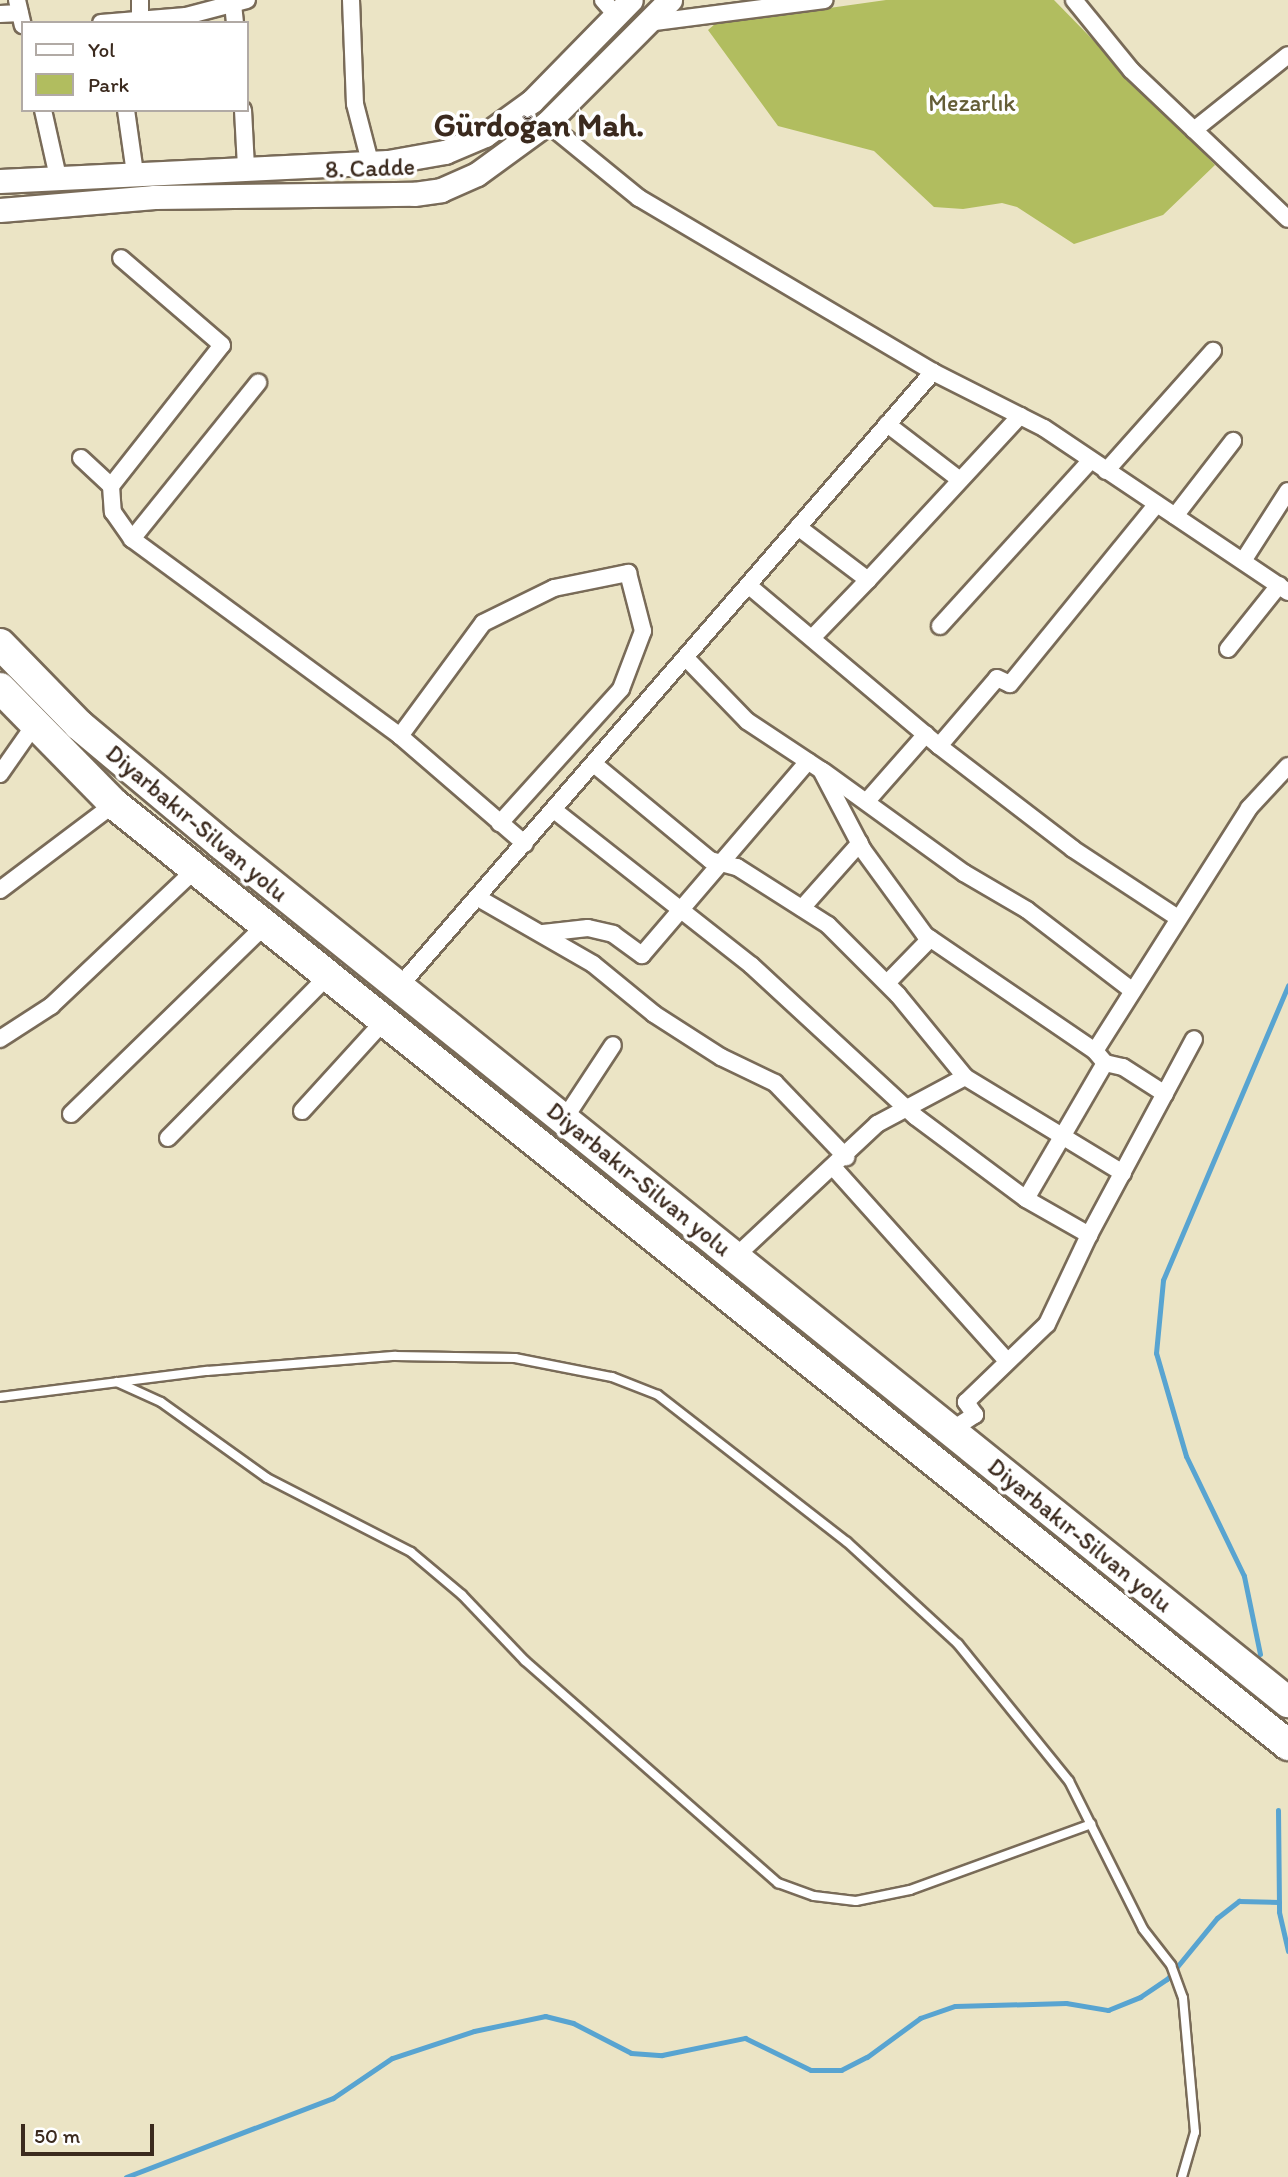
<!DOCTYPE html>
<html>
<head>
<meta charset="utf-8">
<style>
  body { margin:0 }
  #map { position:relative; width:1288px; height:2177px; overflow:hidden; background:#ebe4c5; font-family:Itim,sans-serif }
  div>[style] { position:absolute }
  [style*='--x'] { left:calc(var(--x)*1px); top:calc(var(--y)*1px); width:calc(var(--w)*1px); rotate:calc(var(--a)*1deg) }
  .green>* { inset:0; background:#b1bd5f }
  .stream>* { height:5px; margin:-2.5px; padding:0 2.5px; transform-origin:2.5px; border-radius:2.5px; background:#58a4d1 }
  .roads { filter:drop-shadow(2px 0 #796b58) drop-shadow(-2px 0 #796b58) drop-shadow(0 2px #796b58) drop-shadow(0 -2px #796b58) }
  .lane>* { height:8px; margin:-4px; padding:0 4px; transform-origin:4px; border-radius:4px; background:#fff }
  .street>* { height:16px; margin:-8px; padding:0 8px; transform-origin:8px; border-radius:8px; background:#fff }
  .secondary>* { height:23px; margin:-11.5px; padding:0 11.5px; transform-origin:11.5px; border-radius:11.5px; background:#fff }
  .highway>* { height:30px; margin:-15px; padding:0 15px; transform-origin:15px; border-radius:15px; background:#fff }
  span { translate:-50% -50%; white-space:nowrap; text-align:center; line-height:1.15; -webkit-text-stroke:7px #fff; paint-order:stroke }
  .park-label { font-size:24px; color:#645d35 }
  .street-label { font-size:24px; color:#3b2a1e }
  .district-label { font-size:32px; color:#3b2a1e; font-weight:700 }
  .legend { position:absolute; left:21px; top:21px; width:228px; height:91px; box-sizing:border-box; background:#fff; border:2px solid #b1aaa5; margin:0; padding:9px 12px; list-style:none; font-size:21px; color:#3b2a1e }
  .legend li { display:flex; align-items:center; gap:14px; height:35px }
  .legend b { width:35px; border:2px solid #b1aaa5 }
  .scale { position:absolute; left:21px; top:2124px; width:133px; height:32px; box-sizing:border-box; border:4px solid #3b2a1e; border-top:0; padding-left:9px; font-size:21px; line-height:24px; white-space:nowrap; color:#3b2a1e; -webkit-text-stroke:5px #fff; paint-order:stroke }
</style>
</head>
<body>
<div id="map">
  <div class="green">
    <div style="clip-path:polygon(886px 0,1054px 0,1215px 165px,1163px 215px,1074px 244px,1017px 207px,1002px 203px,963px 209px,934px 207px,874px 151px,778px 126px,708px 30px,715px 24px)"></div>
  </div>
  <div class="stream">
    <div style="--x:1260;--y:1654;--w:80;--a:-101.6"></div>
    <div style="--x:1244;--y:1576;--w:133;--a:-115.8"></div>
    <div style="--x:1186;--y:1456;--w:107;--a:-106.2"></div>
    <div style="--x:1156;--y:1353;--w:73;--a:-84.5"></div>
    <div style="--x:1163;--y:1280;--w:320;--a:-67"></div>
    <div style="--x:1278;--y:1810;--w:102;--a:89.4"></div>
    <div style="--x:1279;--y:1912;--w:40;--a:77"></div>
    <div style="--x:126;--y:2177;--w:222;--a:-20.9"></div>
    <div style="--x:333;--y:2098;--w:71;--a:-34.1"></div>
    <div style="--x:392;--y:2058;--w:86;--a:-18.2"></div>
    <div style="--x:474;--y:2031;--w:73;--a:-11.9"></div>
    <div style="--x:545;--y:2016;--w:29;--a:14"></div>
    <div style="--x:573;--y:2023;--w:65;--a:27.3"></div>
    <div style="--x:631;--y:2053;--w:31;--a:4"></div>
    <div style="--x:662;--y:2055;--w:85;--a:-11.6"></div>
    <div style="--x:745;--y:2038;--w:73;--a:25.9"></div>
    <div style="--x:811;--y:2070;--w:30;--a:0"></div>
    <div style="--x:841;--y:2070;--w:29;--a:-27"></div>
    <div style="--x:867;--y:2057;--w:66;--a:-36.3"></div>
    <div style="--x:920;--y:2018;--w:37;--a:-19"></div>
    <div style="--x:955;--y:2006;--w:111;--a:-1.5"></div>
    <div style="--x:1066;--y:2003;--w:43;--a:9.5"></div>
    <div style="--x:1108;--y:2010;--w:35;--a:-22"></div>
    <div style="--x:1140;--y:1997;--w:32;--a:-34"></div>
    <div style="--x:1167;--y:1979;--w:79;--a:-50.7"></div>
    <div style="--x:1217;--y:1918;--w:28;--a:-38"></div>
    <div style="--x:1239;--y:1901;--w:40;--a:1.4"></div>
  </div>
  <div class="roads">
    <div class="lane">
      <div style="--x:117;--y:1382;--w:48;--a:24.4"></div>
      <div style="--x:161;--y:1402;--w:130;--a:35.6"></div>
      <div style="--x:267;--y:1478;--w:162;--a:27.2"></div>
      <div style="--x:411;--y:1552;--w:67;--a:40.1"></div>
      <div style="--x:462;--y:1595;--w:91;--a:46.3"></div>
      <div style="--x:525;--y:1661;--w:337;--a:41.3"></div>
      <div style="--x:778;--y:1883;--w:38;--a:20"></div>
      <div style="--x:814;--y:1896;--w:42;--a:6.8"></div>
      <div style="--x:856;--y:1901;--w:55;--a:-11.5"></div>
      <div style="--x:910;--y:1890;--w:193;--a:-20"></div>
      <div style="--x:0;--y:1397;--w:209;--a:-7.2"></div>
      <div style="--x:207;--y:1371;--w:189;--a:-4.6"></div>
      <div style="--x:395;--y:1356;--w:120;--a:1"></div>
      <div style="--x:515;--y:1358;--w:99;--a:11.1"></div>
      <div style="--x:612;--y:1377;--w:49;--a:21.4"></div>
      <div style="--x:658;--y:1395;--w:239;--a:37.9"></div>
      <div style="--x:847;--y:1542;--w:151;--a:42.6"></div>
      <div style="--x:958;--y:1644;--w:176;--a:51"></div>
      <div style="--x:1069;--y:1781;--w:165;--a:63.4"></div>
      <div style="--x:1143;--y:1929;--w:46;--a:52.1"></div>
      <div style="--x:1171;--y:1965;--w:35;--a:70"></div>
      <div style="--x:1183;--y:1998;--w:135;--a:84.9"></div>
      <div style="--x:1195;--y:2132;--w:47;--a:106.1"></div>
    </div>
    <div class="street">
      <div style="--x:17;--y:0;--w:26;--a:77"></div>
      <div style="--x:140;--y:0;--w:19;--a:90"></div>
      <div style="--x:351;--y:0;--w:104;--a:87.8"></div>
      <div style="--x:355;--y:104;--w:60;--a:75.5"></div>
      <div style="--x:603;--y:0;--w:20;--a:49"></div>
      <div style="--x:1074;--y:0;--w:90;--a:50.8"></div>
      <div style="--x:1131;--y:70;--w:216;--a:43.5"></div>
      <div style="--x:233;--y:4;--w:19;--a:84"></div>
      <div style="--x:0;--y:14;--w:20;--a:-3"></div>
      <div style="--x:101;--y:23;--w:85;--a:-4.7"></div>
      <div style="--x:186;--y:16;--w:63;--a:-14.7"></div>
      <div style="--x:647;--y:23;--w:179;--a:-7.4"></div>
      <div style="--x:43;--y:110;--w:69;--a:77.4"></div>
      <div style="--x:126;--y:110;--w:64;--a:81.9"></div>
      <div style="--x:243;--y:110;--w:57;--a:87"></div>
      <div style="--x:547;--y:123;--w:119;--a:39.2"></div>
      <div style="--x:639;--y:198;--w:342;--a:30.6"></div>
      <div style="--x:933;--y:372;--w:124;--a:26.8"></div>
      <div style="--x:1044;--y:428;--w:294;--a:33.9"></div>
      <div style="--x:1194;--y:130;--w:120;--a:-38.6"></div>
      <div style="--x:887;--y:424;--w:92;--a:37.5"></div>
      <div style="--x:81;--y:458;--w:41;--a:43"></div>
      <div style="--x:111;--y:486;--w:26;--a:86"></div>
      <div style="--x:113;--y:512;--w:33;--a:55"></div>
      <div style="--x:132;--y:539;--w:333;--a:36.3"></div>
      <div style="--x:400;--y:736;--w:165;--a:40.8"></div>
      <div style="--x:1106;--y:471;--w:161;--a:-48.3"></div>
      <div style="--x:111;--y:486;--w:179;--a:-51.8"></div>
      <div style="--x:222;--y:345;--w:133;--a:-139.3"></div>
      <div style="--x:1175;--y:516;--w:95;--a:-52.3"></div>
      <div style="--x:798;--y:527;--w:88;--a:37.1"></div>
      <div style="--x:868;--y:580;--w:224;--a:-47.2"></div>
      <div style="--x:132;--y:539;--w:201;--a:-51.1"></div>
      <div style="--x:1243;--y:561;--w:83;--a:-57.3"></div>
      <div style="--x:748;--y:585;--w:250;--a:40.1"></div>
      <div style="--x:939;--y:746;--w:169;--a:37.5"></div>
      <div style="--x:1073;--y:849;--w:126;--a:33.3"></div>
      <div style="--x:940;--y:626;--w:224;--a:-47.7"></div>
      <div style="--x:813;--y:637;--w:79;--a:-46"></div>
      <div style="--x:1228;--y:649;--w:82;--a:-51.4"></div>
      <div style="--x:686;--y:658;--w:88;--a:45.9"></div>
      <div style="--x:747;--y:721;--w:89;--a:33.5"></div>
      <div style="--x:821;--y:770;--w:90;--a:62.3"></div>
      <div style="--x:863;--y:850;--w:105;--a:53.9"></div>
      <div style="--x:925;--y:935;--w:206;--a:34.3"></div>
      <div style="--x:1095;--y:1051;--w:16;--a:50"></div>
      <div style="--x:1105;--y:1063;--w:157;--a:120.2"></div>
      <div style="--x:400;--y:736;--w:140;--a:-53.7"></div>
      <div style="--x:483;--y:623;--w:79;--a:-26.2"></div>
      <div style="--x:554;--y:588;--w:76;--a:-11.5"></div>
      <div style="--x:628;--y:573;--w:60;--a:75.5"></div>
      <div style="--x:643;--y:631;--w:62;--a:110.8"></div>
      <div style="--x:621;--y:689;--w:181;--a:132.1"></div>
      <div style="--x:939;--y:746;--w:89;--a:-49.5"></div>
      <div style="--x:997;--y:678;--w:14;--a:25"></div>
      <div style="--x:1010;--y:684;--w:232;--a:-50.8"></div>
      <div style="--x:594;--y:764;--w:151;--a:39.6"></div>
      <div style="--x:710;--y:860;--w:28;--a:15"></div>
      <div style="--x:737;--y:867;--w:108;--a:32.5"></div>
      <div style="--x:828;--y:925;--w:99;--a:45"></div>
      <div style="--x:898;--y:995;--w:106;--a:50.7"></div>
      <div style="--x:965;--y:1077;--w:185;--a:31.3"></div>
      <div style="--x:823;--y:771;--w:174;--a:35.9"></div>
      <div style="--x:964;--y:873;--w:73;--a:30.4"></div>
      <div style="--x:1027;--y:910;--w:133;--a:37.4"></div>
      <div style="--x:0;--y:774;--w:61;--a:-55"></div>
      <div style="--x:867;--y:801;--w:89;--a:-48.6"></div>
      <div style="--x:554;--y:810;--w:251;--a:38.2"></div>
      <div style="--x:751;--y:965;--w:224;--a:42.7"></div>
      <div style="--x:916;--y:1117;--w:137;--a:36.7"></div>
      <div style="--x:1026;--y:1199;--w:73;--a:29.7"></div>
      <div style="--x:0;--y:890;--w:143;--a:-37"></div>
      <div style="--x:480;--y:899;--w:130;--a:29.9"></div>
      <div style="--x:593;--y:964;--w:79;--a:39.3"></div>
      <div style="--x:654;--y:1014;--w:80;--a:32.7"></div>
      <div style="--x:721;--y:1057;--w:60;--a:25.7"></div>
      <div style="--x:775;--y:1083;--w:103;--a:46.2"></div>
      <div style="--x:802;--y:908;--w:87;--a:-48.3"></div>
      <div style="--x:543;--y:933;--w:45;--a:-6.3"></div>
      <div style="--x:588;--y:928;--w:26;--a:13"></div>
      <div style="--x:613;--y:934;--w:36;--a:36"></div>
      <div style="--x:642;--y:955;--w:255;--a:-49.4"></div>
      <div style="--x:887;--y:983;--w:62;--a:-45.7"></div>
      <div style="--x:398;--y:988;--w:816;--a:-49.03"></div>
      <div style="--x:0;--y:1039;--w:61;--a:-32.9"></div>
      <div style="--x:51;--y:1006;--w:198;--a:-43.4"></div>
      <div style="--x:1095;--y:1051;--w:288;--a:-57.6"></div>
      <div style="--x:1249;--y:808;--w:57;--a:-47.1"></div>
      <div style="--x:1105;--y:1063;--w:18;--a:13"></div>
      <div style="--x:1123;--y:1067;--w:50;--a:32.7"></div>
      <div style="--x:302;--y:1111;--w:120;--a:-47.7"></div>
      <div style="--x:71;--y:1114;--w:269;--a:-44.2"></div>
      <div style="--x:565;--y:1118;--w:87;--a:-56.7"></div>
      <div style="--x:168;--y:1138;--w:226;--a:-45.4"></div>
      <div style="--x:834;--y:1168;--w:258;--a:48.1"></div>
      <div style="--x:735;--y:1257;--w:195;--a:-43.1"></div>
      <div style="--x:877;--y:1124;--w:100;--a:-28.1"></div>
      <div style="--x:950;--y:1431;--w:30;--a:-33"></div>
      <div style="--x:975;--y:1415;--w:16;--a:-125"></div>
      <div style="--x:966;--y:1402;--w:112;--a:-43.9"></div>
      <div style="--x:1047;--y:1324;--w:98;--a:-64.7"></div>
      <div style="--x:1089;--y:1235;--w:222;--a:-61.8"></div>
    </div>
    <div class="secondary">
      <div style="--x:0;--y:181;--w:388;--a:-2.8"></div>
      <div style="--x:388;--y:162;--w:58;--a:-10"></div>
      <div style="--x:445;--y:152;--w:43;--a:-23"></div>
      <div style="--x:485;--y:135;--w:58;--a:-35.9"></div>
      <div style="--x:532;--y:101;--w:141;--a:-45.6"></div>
      <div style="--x:0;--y:210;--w:155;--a:-4.8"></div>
      <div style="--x:154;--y:197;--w:260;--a:-0.7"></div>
      <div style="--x:414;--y:194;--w:27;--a:-8"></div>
      <div style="--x:441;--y:190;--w:39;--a:-24"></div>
      <div style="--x:477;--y:174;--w:87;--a:-36.1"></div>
      <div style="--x:547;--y:123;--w:174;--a:-45"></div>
    </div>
    <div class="highway">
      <div style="--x:0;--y:644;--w:113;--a:45.7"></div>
      <div style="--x:79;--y:725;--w:184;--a:39.9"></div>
      <div style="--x:220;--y:843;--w:1371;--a:38.81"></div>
      <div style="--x:0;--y:688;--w:163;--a:45.5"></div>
      <div style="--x:114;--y:804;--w:1505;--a:38.71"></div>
    </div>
  </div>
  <div class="park-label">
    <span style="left:972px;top:103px">Mezarlık</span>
  </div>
  <div class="street-label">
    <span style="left:370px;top:168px;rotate:-2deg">8. Cadde</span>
    <span style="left:197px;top:823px;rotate:40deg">Diyarbakır-Silvan yolu</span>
    <span style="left:639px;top:1179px;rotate:39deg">Diyarbakır-Silvan yolu</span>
    <span style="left:1080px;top:1535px;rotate:39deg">Diyarbakır-Silvan yolu</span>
  </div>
  <div class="district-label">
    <span style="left:539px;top:125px">Gürdoğan Mah.</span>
  </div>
  <ul class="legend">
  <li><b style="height:9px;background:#fff"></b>Yol</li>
  <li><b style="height:19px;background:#b1bd5f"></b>Park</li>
  </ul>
  <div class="scale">50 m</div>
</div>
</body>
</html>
